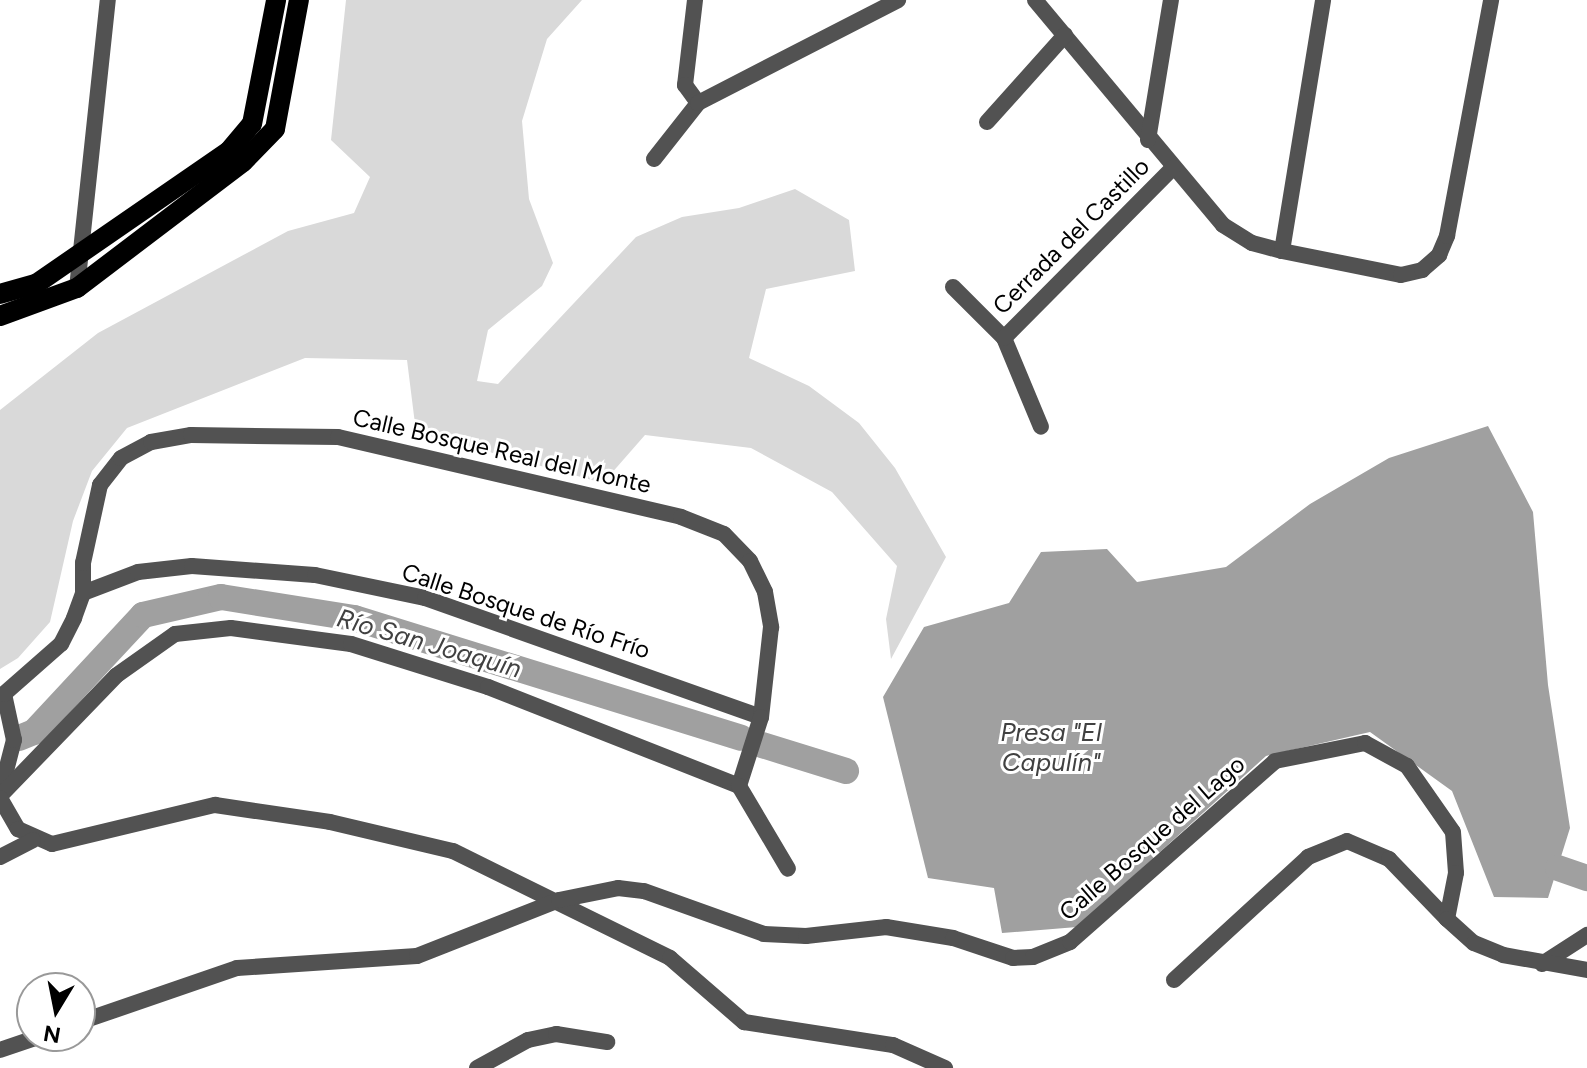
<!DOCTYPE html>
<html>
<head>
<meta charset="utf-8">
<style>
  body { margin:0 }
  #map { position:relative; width:1587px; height:1068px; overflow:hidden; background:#fff; font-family:Figtree,sans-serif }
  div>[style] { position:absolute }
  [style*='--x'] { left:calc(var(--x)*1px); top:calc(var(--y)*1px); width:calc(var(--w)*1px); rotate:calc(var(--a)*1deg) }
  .green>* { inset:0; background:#d9d9d9 }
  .water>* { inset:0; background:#a0a0a0 }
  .river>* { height:26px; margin:-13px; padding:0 13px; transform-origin:13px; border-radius:13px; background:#a0a0a0 }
  .minor>* { height:16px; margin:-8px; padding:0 8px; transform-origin:8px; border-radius:8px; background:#525252 }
  .major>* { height:20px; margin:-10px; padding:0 10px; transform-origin:10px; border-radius:10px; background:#000 }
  span { translate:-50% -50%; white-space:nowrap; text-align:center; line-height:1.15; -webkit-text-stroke:6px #fff; paint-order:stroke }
  .street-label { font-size:24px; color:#000 }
  .water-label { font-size:26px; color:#414141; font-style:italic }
  .north { position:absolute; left:16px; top:972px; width:80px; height:80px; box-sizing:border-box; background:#fff; border:2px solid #999; border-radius:50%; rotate:190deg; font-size:22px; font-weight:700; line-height:32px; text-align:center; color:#000 }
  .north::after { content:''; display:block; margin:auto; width:28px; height:36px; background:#000; clip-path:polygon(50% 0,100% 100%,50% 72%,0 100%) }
</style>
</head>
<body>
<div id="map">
  <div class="green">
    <div style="clip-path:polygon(346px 0,582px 0,547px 39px,522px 121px,529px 199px,553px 263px,542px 286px,488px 330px,477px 381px,498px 384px,636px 237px,682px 217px,739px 208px,795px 189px,849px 220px,855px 271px,766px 289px,749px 358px,809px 386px,859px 423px,895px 468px,946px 557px,891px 659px,886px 619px,897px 566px,832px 492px,751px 448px,645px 435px,603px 483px,416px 432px,407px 360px,305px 358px,127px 428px,92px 471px,73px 521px,50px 622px,18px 658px,0 669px,0 410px,98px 333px,288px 231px,354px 213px,370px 177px,331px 140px)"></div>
  </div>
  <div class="water">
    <div style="clip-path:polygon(1488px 426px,1533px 512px,1548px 685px,1570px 828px,1548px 898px,1494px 897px,1452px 791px,1370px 732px,1266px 756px,1077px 927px,1002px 933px,994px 888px,928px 878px,883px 697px,924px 627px,1009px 603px,1041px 552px,1107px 549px,1137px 582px,1226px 567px,1310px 504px,1389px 458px)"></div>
  </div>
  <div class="river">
    <div style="--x:19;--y:738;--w:16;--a:-22"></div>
    <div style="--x:34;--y:732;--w:160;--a:-47"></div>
    <div style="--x:143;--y:615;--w:80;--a:-13"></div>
    <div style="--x:221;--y:597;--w:135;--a:9"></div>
    <div style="--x:354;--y:618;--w:405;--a:17.2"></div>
    <div style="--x:762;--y:745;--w:88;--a:17.2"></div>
    <div style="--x:1558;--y:868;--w:31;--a:19"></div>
  </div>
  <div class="minor">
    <div style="--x:695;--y:0;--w:86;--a:96.7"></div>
    <div style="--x:685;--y:85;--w:22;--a:54"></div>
    <div style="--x:1035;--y:0;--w:293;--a:50.1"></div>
    <div style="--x:1223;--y:225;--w:34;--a:32"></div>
    <div style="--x:1252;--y:243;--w:31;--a:15"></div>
    <div style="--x:1282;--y:251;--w:121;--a:11.4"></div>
    <div style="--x:1401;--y:275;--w:22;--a:-13"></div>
    <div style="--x:1422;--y:270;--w:23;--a:-41"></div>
    <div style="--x:1439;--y:255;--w:21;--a:-67"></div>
    <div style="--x:1447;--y:236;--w:240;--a:-79.4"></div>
    <div style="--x:987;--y:122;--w:117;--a:-48.1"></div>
    <div style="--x:1148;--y:140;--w:142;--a:-80.7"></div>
    <div style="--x:654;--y:159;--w:71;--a:-51.8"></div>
    <div style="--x:698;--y:103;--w:225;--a:-27.2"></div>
    <div style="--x:1282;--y:251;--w:254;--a:-80.7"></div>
    <div style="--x:953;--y:287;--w:72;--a:45"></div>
    <div style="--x:1004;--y:338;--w:96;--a:67.4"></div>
    <div style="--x:77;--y:288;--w:290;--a:-83.9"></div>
    <div style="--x:1004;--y:338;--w:240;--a:-45.2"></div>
    <div style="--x:83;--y:593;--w:59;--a:-20.9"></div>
    <div style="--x:138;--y:572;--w:54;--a:-6.3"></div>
    <div style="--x:192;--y:566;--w:123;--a:4.2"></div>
    <div style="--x:315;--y:575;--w:112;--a:11.8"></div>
    <div style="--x:425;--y:598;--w:356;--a:19.5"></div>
    <div style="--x:0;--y:794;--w:56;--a:-75.5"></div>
    <div style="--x:14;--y:740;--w:47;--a:-102.3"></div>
    <div style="--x:4;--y:694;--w:76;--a:-41.3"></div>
    <div style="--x:61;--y:644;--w:29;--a:-63"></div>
    <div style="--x:74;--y:618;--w:27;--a:-70"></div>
    <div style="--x:83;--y:593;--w:30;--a:-90"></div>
    <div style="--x:83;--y:563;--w:80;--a:-77.7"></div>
    <div style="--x:100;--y:485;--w:34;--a:-52"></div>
    <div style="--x:121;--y:458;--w:34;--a:-28"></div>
    <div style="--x:151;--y:442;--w:41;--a:-9.9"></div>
    <div style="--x:191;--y:435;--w:147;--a:0.8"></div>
    <div style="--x:338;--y:437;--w:352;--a:13.1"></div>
    <div style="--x:681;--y:517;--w:46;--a:21.6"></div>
    <div style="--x:724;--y:534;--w:37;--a:46"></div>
    <div style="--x:750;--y:561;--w:34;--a:64"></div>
    <div style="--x:765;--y:592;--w:36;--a:80"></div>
    <div style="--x:771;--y:627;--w:91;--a:96.3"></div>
    <div style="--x:761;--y:717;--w:72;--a:107.7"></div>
    <div style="--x:0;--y:796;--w:168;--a:-46"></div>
    <div style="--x:117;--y:675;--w:71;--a:-35.3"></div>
    <div style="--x:175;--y:634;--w:56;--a:-6.1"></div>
    <div style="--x:231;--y:628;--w:121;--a:7.6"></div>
    <div style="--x:351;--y:644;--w:144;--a:17.4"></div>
    <div style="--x:488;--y:687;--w:270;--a:21.5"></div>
    <div style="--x:739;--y:786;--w:96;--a:59.4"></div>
    <div style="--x:0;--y:798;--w:36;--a:60"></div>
    <div style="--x:18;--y:829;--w:37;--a:24"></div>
    <div style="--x:52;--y:844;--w:168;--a:-13.5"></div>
    <div style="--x:215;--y:805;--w:116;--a:8.4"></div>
    <div style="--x:330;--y:822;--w:126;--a:13.3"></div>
    <div style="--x:453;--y:851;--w:242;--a:26.2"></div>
    <div style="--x:670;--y:958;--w:98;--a:40.9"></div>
    <div style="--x:744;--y:1022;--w:151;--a:8.8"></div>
    <div style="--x:893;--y:1045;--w:57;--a:23.9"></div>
    <div style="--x:0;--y:857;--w:37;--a:-27"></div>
    <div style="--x:1542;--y:964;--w:54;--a:-32.8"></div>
    <div style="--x:1174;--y:980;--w:182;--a:-42.5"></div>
    <div style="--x:1308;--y:857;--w:42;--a:-22.3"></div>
    <div style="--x:1347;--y:841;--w:46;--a:23.2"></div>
    <div style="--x:1389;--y:859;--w:83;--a:46"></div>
    <div style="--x:80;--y:1022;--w:166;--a:-19"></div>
    <div style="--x:237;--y:968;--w:180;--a:-3.8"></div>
    <div style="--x:417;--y:956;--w:153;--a:-21.5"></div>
    <div style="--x:559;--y:900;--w:60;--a:-11.5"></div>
    <div style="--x:618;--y:888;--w:26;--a:7"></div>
    <div style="--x:644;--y:891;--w:127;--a:19.7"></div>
    <div style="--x:764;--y:934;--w:42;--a:2.7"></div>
    <div style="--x:806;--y:936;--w:81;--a:-6.4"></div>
    <div style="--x:886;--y:927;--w:68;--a:9.3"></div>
    <div style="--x:953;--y:938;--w:63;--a:18.4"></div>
    <div style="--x:1013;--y:958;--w:20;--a:-3"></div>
    <div style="--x:1033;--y:957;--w:40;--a:-22"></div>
    <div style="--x:1070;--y:942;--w:273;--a:-41.4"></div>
    <div style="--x:1275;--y:761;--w:92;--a:-11.3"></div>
    <div style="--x:1365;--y:743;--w:48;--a:28.7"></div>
    <div style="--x:1407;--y:766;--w:80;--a:55.1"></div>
    <div style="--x:1453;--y:832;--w:41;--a:85.8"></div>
    <div style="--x:1456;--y:873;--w:47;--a:101.1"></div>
    <div style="--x:1447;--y:919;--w:36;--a:42"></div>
    <div style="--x:1474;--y:943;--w:31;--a:22"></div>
    <div style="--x:1503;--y:955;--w:85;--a:10.1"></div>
    <div style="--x:0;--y:1050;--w:43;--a:-18.9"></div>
    <div style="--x:477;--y:1068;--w:58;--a:-28.8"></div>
    <div style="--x:528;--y:1040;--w:29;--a:-12"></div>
    <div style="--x:556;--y:1034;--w:52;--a:8.9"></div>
  </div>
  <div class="major">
    <div style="--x:0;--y:294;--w:37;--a:-16"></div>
    <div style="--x:36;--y:284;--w:234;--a:-34.6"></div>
    <div style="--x:229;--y:151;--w:35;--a:-50"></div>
    <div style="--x:252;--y:124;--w:126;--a:-79"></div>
    <div style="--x:0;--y:316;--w:82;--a:-20"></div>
    <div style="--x:77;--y:288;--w:208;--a:-37.2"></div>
    <div style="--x:243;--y:162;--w:46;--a:-45.9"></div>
    <div style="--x:275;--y:129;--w:131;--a:-79.5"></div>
  </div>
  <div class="street-label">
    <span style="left:1071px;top:236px;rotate:-45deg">Cerrada del Castillo</span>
    <span style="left:502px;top:451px;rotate:13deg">Calle Bosque Real del Monte</span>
    <span style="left:526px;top:611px;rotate:18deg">Calle Bosque de Río Frío</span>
    <span style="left:1152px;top:838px;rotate:-41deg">Calle Bosque del Lago</span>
  </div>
  <div class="water-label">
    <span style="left:429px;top:644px;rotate:16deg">Río San Joaquín</span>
    <span style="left:1051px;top:748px">Presa "El<br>Capulín"</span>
  </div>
  <div class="north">N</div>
</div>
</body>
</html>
